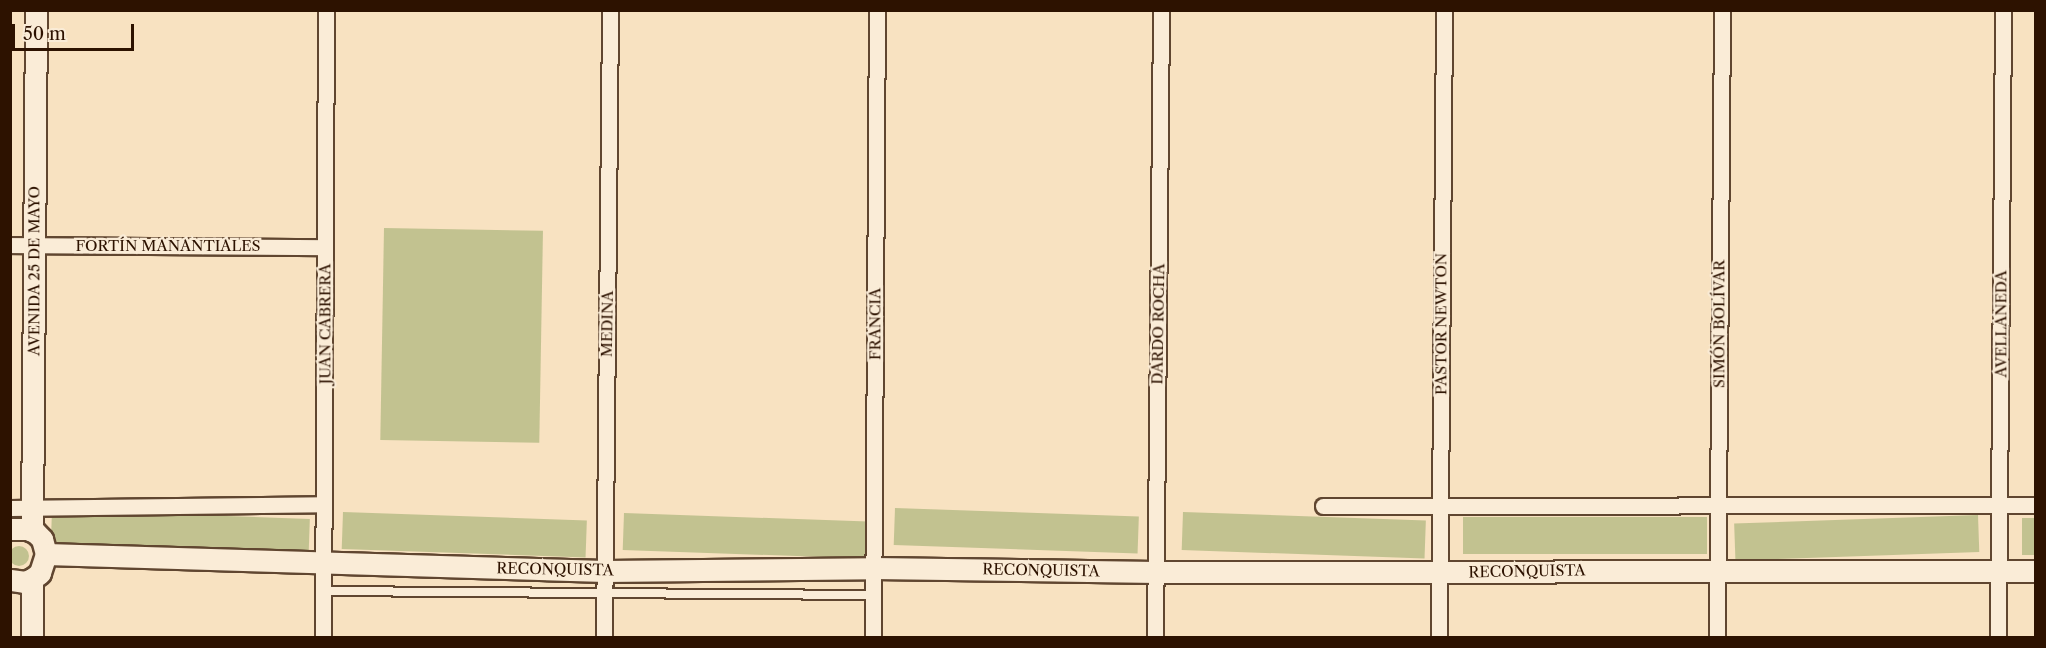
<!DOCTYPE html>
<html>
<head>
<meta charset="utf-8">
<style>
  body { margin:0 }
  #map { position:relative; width:2046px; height:648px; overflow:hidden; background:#f8e2c1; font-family:"Libre Caslon Text",serif }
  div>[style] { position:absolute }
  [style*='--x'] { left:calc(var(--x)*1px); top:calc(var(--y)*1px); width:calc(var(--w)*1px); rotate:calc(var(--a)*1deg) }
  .green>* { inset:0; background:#c2c290; transform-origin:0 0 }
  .round { border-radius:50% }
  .roads { filter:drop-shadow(2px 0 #604630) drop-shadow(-2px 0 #604630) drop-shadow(0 2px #604630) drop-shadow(0 -2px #604630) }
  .lane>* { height:8px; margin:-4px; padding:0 4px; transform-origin:4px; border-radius:4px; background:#faecd7 }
  .street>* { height:15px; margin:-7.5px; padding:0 7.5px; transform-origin:7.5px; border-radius:7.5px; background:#faecd7 }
  .secondary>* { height:21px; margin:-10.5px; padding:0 10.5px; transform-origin:10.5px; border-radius:10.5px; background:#faecd7 }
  span { translate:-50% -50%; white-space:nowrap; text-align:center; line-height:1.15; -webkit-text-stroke:4.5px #faecd7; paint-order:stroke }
  .street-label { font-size:15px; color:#2d1200 }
  .frame { position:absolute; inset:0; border:12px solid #2d1200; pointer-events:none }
  .scale { position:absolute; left:12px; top:24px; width:122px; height:27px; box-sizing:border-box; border:3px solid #2d1200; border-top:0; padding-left:8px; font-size:18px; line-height:21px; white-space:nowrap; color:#2d1200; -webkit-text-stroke:4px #faecd7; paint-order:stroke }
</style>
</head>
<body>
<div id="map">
  <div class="green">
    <div style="left:384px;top:228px;width:159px;height:212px;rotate:1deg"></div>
    <div style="left:895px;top:508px;width:244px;height:37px;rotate:2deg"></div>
    <div style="left:52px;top:510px;width:258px;height:37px;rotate:2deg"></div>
    <div style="left:343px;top:512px;width:244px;height:37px;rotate:2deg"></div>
    <div style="left:1183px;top:512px;width:243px;height:38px;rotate:2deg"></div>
    <div style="left:624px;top:513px;width:244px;height:37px;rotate:2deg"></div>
    <div style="left:1978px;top:515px;width:37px;height:244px;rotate:88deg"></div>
    <div style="left:1707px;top:517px;width:37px;height:244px;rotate:90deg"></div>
    <div style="left:2022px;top:518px;width:13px;height:37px"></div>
    <div class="round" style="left:9px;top:546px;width:20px;height:20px"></div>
  </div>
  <div class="roads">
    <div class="lane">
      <div style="--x:324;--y:591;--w:549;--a:0.42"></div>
    </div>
    <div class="street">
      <div style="--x:10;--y:245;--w:315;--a:0.4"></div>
      <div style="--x:1323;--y:506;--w:713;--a:-0.08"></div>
      <div style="--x:10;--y:508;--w:314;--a:-0.7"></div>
      <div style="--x:323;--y:638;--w:628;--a:-89.73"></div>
      <div style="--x:604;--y:638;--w:628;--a:-89.45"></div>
      <div style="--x:873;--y:638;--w:628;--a:-89.64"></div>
      <div style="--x:1155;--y:638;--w:628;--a:-89.45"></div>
      <div style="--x:1439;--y:638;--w:628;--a:-89.54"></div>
      <div style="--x:1717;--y:638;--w:628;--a:-89.54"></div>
      <div style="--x:1998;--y:638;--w:628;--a:-89.54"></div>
    </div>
    <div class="secondary">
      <div style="--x:10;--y:529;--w:17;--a:0"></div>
      <div style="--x:27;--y:529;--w:9;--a:21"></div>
      <div style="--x:35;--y:532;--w:10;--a:45"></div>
      <div style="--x:42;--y:539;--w:16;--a:75"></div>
      <div style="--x:46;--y:554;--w:20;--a:108"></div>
      <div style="--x:40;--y:573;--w:10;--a:143"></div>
      <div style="--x:32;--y:579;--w:8;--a:157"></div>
      <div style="--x:25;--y:582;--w:15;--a:-172"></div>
      <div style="--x:32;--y:531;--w:521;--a:-89.56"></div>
      <div style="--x:46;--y:554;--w:559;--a:1.74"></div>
      <div style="--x:605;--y:571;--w:268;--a:-0.6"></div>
      <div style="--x:873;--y:568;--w:283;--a:0.8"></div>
      <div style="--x:1156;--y:572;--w:880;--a:-0.07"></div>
      <div style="--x:32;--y:638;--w:59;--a:-90"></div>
    </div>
  </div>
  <div class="street-label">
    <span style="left:168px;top:246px">FORTÍN MANANTIALES</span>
    <span style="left:34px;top:271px;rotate:-90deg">AVENIDA 25 DE MAYO</span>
    <span style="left:325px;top:324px;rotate:-90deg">JUAN CABRERA</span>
    <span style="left:607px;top:324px;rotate:-89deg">MEDINA</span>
    <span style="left:875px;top:324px;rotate:-90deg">FRANCIA</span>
    <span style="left:1158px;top:324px;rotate:-89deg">DARDO ROCHA</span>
    <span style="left:1441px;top:324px;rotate:-90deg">PASTOR NEWTON</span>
    <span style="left:1719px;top:324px;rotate:-90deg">SIMÓN BOLÍVAR</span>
    <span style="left:2001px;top:324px;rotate:-90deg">AVELLANEDA</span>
    <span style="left:555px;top:569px;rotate:1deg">RECONQUISTA</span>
    <span style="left:1041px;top:570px;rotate:1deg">RECONQUISTA</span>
    <span style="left:1527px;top:571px;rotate:-1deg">RECONQUISTA</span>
  </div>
  <div class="frame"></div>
  <div class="scale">50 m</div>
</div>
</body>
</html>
